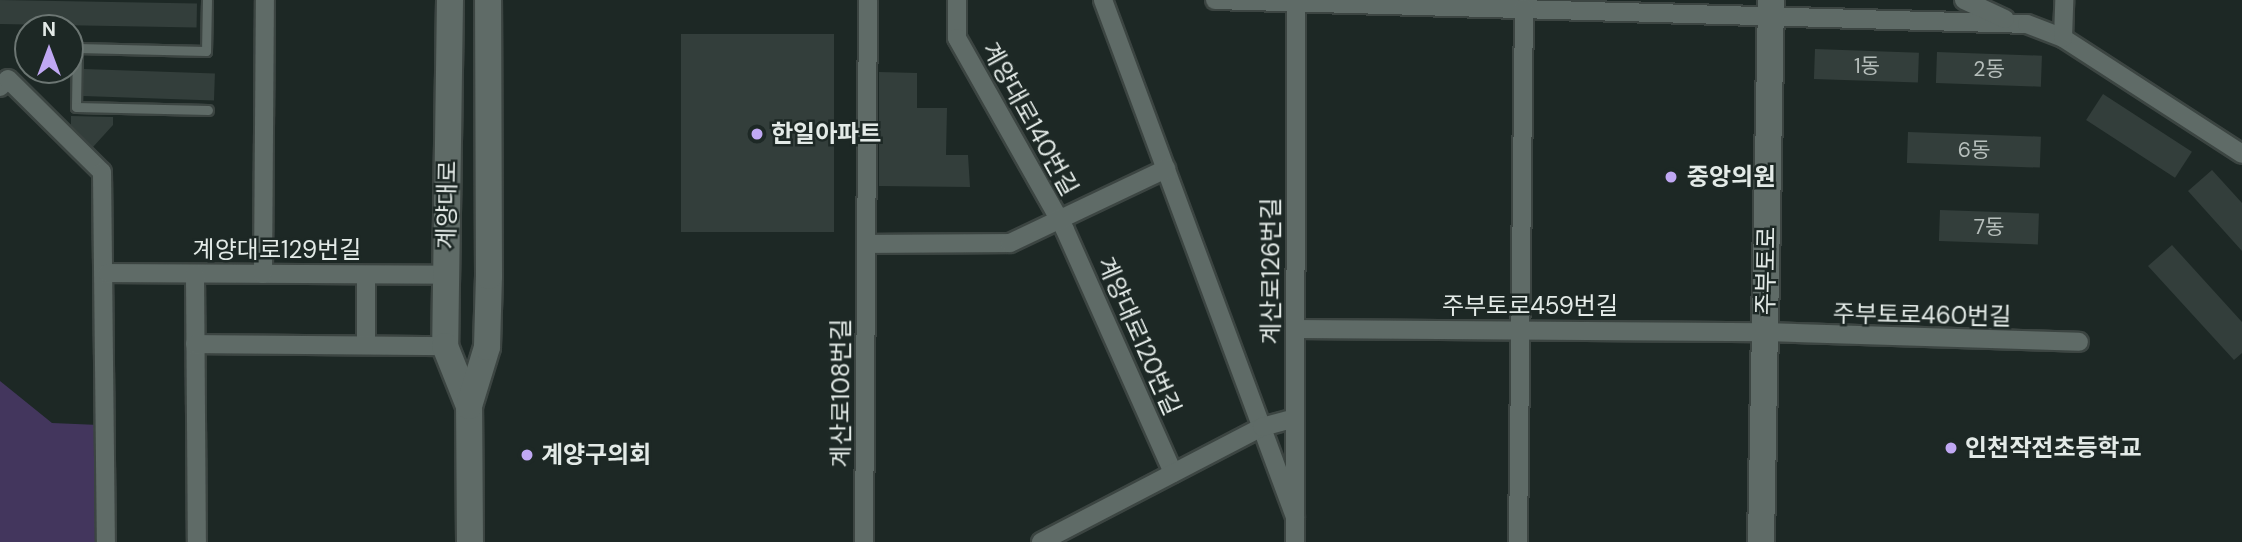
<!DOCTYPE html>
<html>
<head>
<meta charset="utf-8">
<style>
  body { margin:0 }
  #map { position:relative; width:2242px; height:542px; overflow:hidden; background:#1d2825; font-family:"DM Sans","Noto Sans KR",sans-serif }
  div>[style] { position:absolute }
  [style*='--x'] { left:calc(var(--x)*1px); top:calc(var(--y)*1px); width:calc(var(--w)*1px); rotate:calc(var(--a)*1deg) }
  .green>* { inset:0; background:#43365d }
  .building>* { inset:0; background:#333e3b; transform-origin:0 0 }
  .roads { filter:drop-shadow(2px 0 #3c4542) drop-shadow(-2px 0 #3c4542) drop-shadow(0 2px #3c4542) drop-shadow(0 -2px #3c4542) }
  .service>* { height:9px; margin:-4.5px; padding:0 4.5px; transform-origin:4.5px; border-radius:4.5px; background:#5f6b67 }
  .minor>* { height:18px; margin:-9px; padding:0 9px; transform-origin:9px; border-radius:9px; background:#5f6b67 }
  .secondary>* { height:26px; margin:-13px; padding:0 13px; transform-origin:13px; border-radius:13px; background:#5f6b67 }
  .dots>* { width:19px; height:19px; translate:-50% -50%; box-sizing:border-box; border:4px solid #1d2825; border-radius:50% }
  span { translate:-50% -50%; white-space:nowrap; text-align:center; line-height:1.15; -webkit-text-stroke:5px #1d2825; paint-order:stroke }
  .number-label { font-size:21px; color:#b7bfbc }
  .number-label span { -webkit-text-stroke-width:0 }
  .street-label { font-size:24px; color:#e3eae7 }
  .poi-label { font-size:24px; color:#e3eae7; font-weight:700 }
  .left { translate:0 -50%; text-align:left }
  .north { position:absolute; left:14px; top:14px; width:70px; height:70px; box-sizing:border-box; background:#1d2825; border:2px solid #6c7673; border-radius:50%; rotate:0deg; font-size:19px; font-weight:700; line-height:28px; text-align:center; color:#e3eae7 }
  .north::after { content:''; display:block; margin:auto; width:24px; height:32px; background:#c0a8f3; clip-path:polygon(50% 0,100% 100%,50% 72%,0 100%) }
</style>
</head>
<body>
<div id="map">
  <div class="green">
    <div style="clip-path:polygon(0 381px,52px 423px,99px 425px,101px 542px,0 542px)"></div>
  </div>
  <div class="building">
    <div style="left:0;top:0;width:197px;height:24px;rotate:1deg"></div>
    <div style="left:681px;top:34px;width:153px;height:198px"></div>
    <div style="left:1815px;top:49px;width:104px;height:30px;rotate:2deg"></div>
    <div style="left:1937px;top:52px;width:105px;height:31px;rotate:2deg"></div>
    <div style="left:84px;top:69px;width:131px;height:27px;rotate:2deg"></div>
    <div style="clip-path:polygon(879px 72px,917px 73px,917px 108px,947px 108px,946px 155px,968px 155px,970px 187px,879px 186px)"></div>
    <div style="left:2103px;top:94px;width:106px;height:31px;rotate:33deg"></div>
    <div style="clip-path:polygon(71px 116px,113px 117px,113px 125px,93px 147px,71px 125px)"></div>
    <div style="left:1908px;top:132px;width:133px;height:31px;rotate:2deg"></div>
    <div style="clip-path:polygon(2212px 170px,2242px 203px,2242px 251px,2188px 191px)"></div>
    <div style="left:1940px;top:210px;width:99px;height:31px;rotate:2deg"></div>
    <div style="clip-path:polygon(2172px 245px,2242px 322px,2242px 353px,2234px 360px,2148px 266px)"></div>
  </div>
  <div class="roads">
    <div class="service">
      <div style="--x:207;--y:0;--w:51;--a:91.1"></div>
      <div style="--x:206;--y:51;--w:129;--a:-178.7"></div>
      <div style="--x:77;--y:48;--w:59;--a:91"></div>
      <div style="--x:76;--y:107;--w:132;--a:1.3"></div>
    </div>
    <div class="minor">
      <div style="--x:957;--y:0;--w:38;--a:90"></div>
      <div style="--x:957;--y:38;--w:220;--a:60.6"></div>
      <div style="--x:1065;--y:230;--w:266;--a:66"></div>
      <div style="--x:1103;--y:0;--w:552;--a:69.63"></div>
      <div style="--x:1215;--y:0;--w:812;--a:1.69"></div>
      <div style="--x:2027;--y:24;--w:39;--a:21"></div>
      <div style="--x:2063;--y:38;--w:213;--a:32.9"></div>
      <div style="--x:1964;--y:0;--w:45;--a:24.9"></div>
      <div style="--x:2063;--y:38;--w:38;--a:-88"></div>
      <div style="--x:0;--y:87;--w:11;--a:-45"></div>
      <div style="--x:8;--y:79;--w:132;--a:44.7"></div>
      <div style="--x:102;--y:172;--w:370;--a:89.4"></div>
      <div style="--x:866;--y:244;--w:144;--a:-0.4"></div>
      <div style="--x:1010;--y:243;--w:173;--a:-25.4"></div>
      <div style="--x:107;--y:273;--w:340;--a:0.3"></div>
      <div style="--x:195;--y:274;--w:268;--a:89.6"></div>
      <div style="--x:263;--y:274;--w:274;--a:-89.6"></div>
      <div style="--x:366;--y:275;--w:69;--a:90"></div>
      <div style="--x:1295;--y:329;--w:470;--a:0.4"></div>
      <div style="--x:1765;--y:332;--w:314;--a:1.8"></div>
      <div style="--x:195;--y:344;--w:250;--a:0.5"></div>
      <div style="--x:864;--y:542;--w:542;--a:-89.58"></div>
      <div style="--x:1041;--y:542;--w:249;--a:-27.5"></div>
      <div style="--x:1262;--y:427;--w:34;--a:-15"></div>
      <div style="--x:1295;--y:542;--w:542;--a:-89.89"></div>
      <div style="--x:1518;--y:542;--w:534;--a:-89.36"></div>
    </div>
    <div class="secondary">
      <div style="--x:450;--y:0;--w:346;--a:90.8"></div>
      <div style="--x:445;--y:346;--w:65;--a:68.2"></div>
      <div style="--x:470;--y:542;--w:136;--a:-90.4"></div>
      <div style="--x:469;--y:406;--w:62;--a:-73"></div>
      <div style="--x:487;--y:347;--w:71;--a:-88.4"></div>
      <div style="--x:489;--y:276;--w:276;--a:-90.2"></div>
      <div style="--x:1761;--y:542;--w:542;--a:-88.94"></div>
    </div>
  </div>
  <div class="dots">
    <div style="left:757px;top:134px;background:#c0a8f3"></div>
    <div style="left:1671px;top:177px;background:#c0a8f3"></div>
    <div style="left:1951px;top:448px;background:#c0a8f3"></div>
    <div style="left:527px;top:455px;background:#c0a8f3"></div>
  </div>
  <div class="number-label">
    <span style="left:1867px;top:66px">1동</span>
    <span style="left:1989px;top:69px">2동</span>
    <span style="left:1974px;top:150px">6동</span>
    <span style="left:1989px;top:227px">7동</span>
  </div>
  <div class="street-label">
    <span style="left:1030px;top:119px;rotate:61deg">계양대로140번길</span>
    <span style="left:447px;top:205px;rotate:-89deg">계양대로</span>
    <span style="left:277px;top:250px">계양대로129번길</span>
    <span style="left:1271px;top:271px;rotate:-90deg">계산로126번길</span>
    <span style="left:1766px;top:271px;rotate:-89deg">주부토로</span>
    <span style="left:1530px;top:306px">주부토로459번길</span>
    <span style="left:1922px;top:315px;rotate:1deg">주부토로460번길</span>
    <span style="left:1139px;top:336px;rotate:66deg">계양대로120번길</span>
    <span style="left:841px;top:393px;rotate:-90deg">계산로108번길</span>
  </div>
  <div class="poi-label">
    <span class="left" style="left:771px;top:134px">한일아파트</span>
    <span class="left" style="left:1687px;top:177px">중앙의원</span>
    <span class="left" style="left:1965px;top:448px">인천작전초등학교</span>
    <span class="left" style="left:541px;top:455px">계양구의회</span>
  </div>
  <div class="north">N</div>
</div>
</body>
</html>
